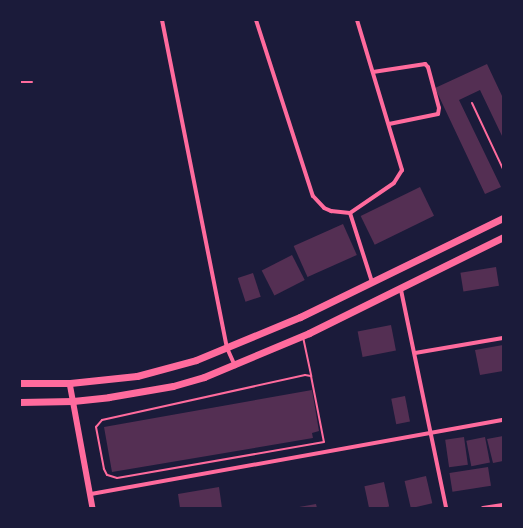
<!DOCTYPE html>
<html>
<head>
<meta charset="utf-8">
<style>
  body { margin:0 }
  #map { position:relative; width:523px; height:528px; overflow:hidden; background:#1b1b3a; font-family:Roboto,sans-serif }
  div>[style] { position:absolute }
  [style*='--x'] { left:calc(var(--x)*1px); top:calc(var(--y)*1px); width:calc(var(--w)*1px); rotate:calc(var(--a)*1deg) }
  .building>* { inset:0; background:#542f53; transform-origin:0 0 }
  .service>* { height:2px; margin:-1px; padding:0 1px; transform-origin:1px; border-radius:1px; background:#ff6b9d }
  .minor>* { height:4px; margin:-2px; padding:0 2px; transform-origin:2px; border-radius:2px; background:#ff6b9d }
  .tertiary>* { height:5.5px; margin:-2.75px; padding:0 2.75px; transform-origin:2.75px; border-radius:2.75px; background:#ff6b9d }
  .primary>* { height:7px; margin:-3.5px; padding:0 3.5px; transform-origin:3.5px; border-radius:3.5px; background:#ff6b9d }
  span { translate:-50% -50%; white-space:nowrap; text-align:center; line-height:1.15; -webkit-text-stroke:3px #1b1b3a; paint-order:stroke }
  .frame { position:absolute; inset:0; border:21px solid #1b1b3a; pointer-events:none }
</style>
</head>
<body>
<div id="map">
  <div class="building">
    <div style="clip-path:polygon(487px 64px,503px 98px,503px 138px,480px 90px,459px 100px,501px 187px,485px 194px,435px 88px)"></div>
    <div style="left:420px;top:187px;width:32px;height:66px;rotate:64deg"></div>
    <div style="left:343px;top:224px;width:34px;height:54px;rotate:66deg"></div>
    <div style="left:292px;top:255px;width:28px;height:34px;rotate:63deg"></div>
    <div style="left:496px;top:267px;width:19px;height:36px;rotate:81deg"></div>
    <div style="left:253px;top:273px;width:25px;height:16px;rotate:72deg"></div>
    <div style="left:391px;top:325px;width:26px;height:34px;rotate:79deg"></div>
    <div style="clip-path:polygon(503px 345px,503px 371px,480px 375px,475px 350px)"></div>
    <div style="clip-path:polygon(312px 390px,319px 431px,312px 433px,313px 438px,112px 472px,104px 427px)"></div>
    <div style="left:405px;top:396px;width:26px;height:14px;rotate:79deg"></div>
    <div style="clip-path:polygon(503px 436px,503px 461px,493px 463px,487px 439px)"></div>
    <div style="left:464px;top:437px;width:28px;height:19px;rotate:82deg"></div>
    <div style="left:485px;top:437px;width:26px;height:19px;rotate:79deg"></div>
    <div style="left:488px;top:467px;width:19px;height:39px;rotate:81deg"></div>
    <div style="left:426px;top:476px;width:28px;height:22px;rotate:77deg"></div>
    <div style="left:384px;top:482px;width:25px;height:20px;rotate:78deg"></div>
    <div style="clip-path:polygon(219px 487px,222px 508px,180px 508px,178px 494px)"></div>
    <div style="clip-path:polygon(316px 504px,317px 508px,299px 508px,299px 507px)"></div>
  </div>
  <div class="service">
    <div style="--x:20;--y:82;--w:12;--a:0"></div>
    <div style="--x:472;--y:103;--w:73;--a:64.8"></div>
    <div style="--x:303;--y:337;--w:40;--a:78"></div>
    <div style="--x:305;--y:375;--w:6;--a:9"></div>
    <div style="--x:311;--y:376;--w:67;--a:78.9"></div>
    <div style="--x:324;--y:442;--w:210;--a:170.1"></div>
    <div style="--x:117;--y:478;--w:10;--a:-163"></div>
    <div style="--x:107;--y:475;--w:7;--a:-117"></div>
    <div style="--x:104;--y:469;--w:43;--a:-100.8"></div>
    <div style="--x:96;--y:427;--w:9;--a:-49"></div>
    <div style="--x:102;--y:420;--w:208;--a:-12.5"></div>
  </div>
  <div class="minor">
    <div style="--x:162;--y:20;--w:334;--a:78.8"></div>
    <div style="--x:227;--y:348;--w:20;--a:66"></div>
    <div style="--x:256;--y:20;--w:185;--a:72.1"></div>
    <div style="--x:313;--y:196;--w:16;--a:47"></div>
    <div style="--x:324;--y:208;--w:8;--a:23"></div>
    <div style="--x:331;--y:211;--w:19;--a:6"></div>
    <div style="--x:357;--y:20;--w:157;--a:73.3"></div>
    <div style="--x:402;--y:170;--w:15;--a:122"></div>
    <div style="--x:394;--y:183;--w:53;--a:145.7"></div>
    <div style="--x:350;--y:213;--w:72;--a:72.3"></div>
    <div style="--x:373;--y:72;--w:53;--a:-8.7"></div>
    <div style="--x:425;--y:64;--w:4;--a:45"></div>
    <div style="--x:428;--y:67;--w:42;--a:75"></div>
    <div style="--x:439;--y:108;--w:6;--a:99"></div>
    <div style="--x:438;--y:114;--w:50;--a:168.5"></div>
    <div style="--x:401;--y:290;--w:223;--a:78.3"></div>
    <div style="--x:415;--y:353;--w:89;--a:-9.7"></div>
    <div style="--x:91;--y:494;--w:419;--a:-10.2"></div>
    <div style="--x:483;--y:508;--w:20;--a:-9"></div>
  </div>
  <div class="tertiary">
    <div style="--x:70;--y:383;--w:127;--a:79.6"></div>
  </div>
  <div class="primary">
    <div style="--x:20;--y:383;--w:50;--a:0"></div>
    <div style="--x:70;--y:383;--w:67;--a:-6"></div>
    <div style="--x:137;--y:376;--w:61;--a:-15.2"></div>
    <div style="--x:196;--y:360;--w:113;--a:-22.5"></div>
    <div style="--x:300;--y:317;--w:226;--a:-26"></div>
    <div style="--x:20;--y:402;--w:53;--a:-1.1"></div>
    <div style="--x:73;--y:401;--w:36;--a:-6"></div>
    <div style="--x:109;--y:397;--w:65;--a:-9.8"></div>
    <div style="--x:173;--y:386;--w:32;--a:-16"></div>
    <div style="--x:204;--y:377;--w:114;--a:-22.7"></div>
    <div style="--x:309;--y:333;--w:216;--a:-26.3"></div>
  </div>
  <div class="frame"></div>
</div>
</body>
</html>
